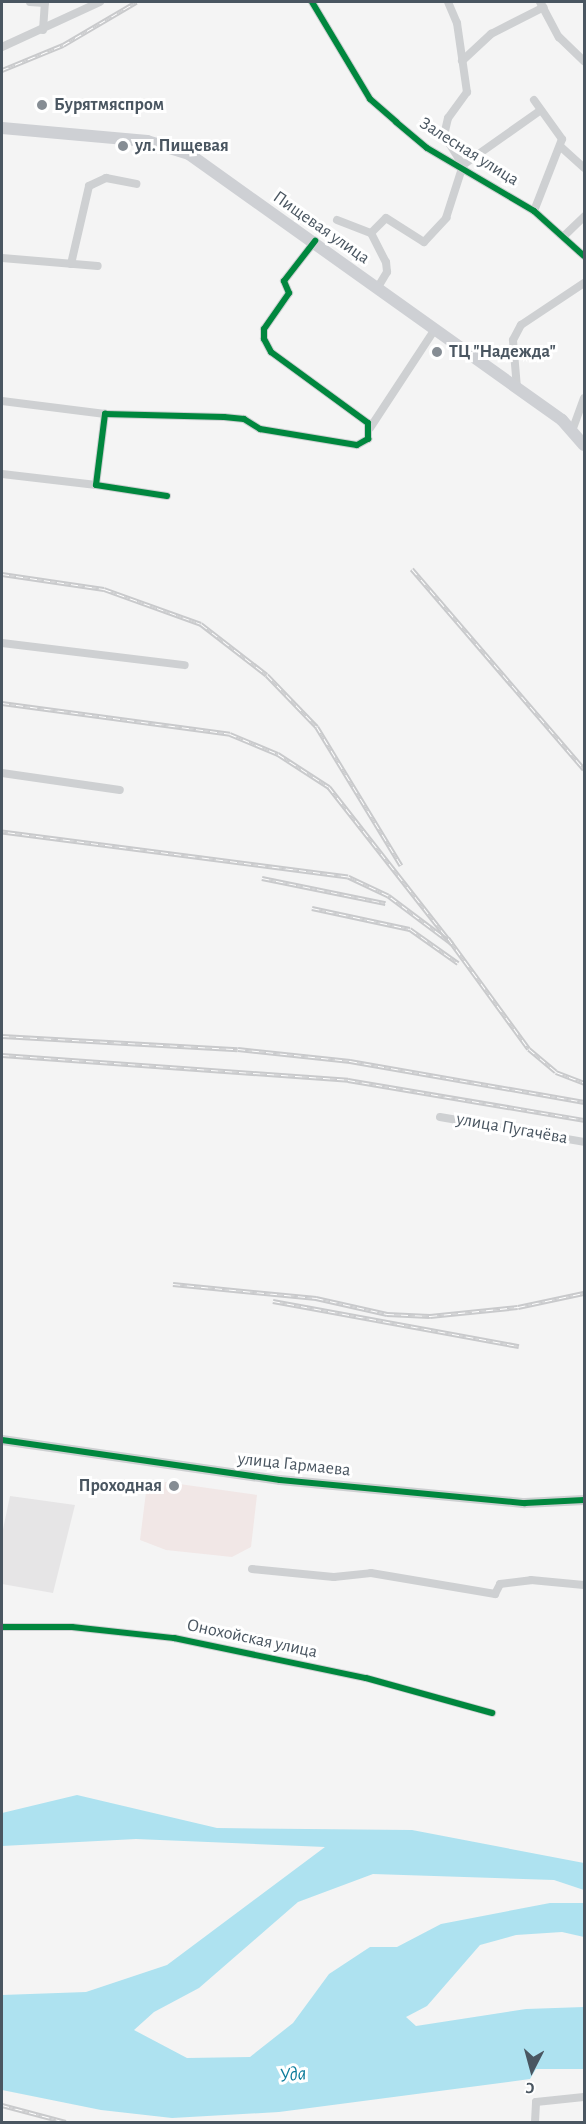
<!DOCTYPE html>
<html>
<head>
<meta charset="utf-8">
<style>
  body { margin:0 }
  #map { position:relative; width:586px; height:2124px; overflow:hidden; background:#f4f4f4; font-family:"Alegreya Sans",sans-serif }
  div>[style] { position:absolute }
  [style*='--x'] { left:calc(var(--x)*1px); top:calc(var(--y)*1px); width:calc(var(--w)*1px); rotate:calc(var(--a)*1deg) }
  .education>* { inset:0; background:#e6e5e6 }
  .medical>* { inset:0; background:#f1e7e6 }
  .water>* { inset:0; background:#aee2f0 }
  .minor>* { height:8px; margin:-4px; padding:0 4px; transform-origin:4px; border-radius:4px; background:#ced0d2 }
  .tertiary>* { height:10px; margin:-5px; padding:0 5px; transform-origin:5px; border-radius:5px; background:#ced0d2 }
  .secondary>* { height:12px; margin:-6px; padding:0 6px; transform-origin:6px; border-radius:6px; background:#ced0d4 }
  .rail>* { height:4.5px; margin-top:-2.25px; transform-origin:0; background:repeating-linear-gradient(90deg,#fff 0 7px,#c9cacc 0 14px); box-sizing:border-box; border-block:2px solid #c9cacc }
  .cycleway>* { height:6px; margin:-3px; padding:0 3px; transform-origin:3px; border-radius:3px; background:#00873e }
  .dots>* { width:16px; height:16px; translate:-50% -50%; box-sizing:border-box; border:3px solid #fff; border-radius:50% }
  span { translate:-50% -50%; white-space:nowrap; text-align:center; line-height:1.15; -webkit-text-stroke:6px #fff; paint-order:stroke }
  .poi-label { font-size:18px; color:#4a5661; font-weight:700 }
  .left { translate:0 -50%; text-align:left }
  .right { translate:-100% -50%; text-align:right }
  .street-label { font-size:18px; color:#4a5661 }
  .water-label { font-size:20px; color:#0c7c9b; font-style:italic }
  .frame { position:absolute; inset:0; border:3px solid #4a5661; pointer-events:none }
  .north { position:absolute; left:502px; top:2040px; width:60px; height:60px; -webkit-text-stroke:4px #fff; paint-order:stroke; rotate:186deg; font-size:16px; font-weight:700; line-height:24px; text-align:center; color:#4a5661 }
  .north::after { content:''; display:block; margin:auto; width:21px; height:27px; background:#4a5661; clip-path:polygon(50% 0,100% 100%,50% 72%,0 100%) }
</style>
</head>
<body>
<div id="map">
  <div class="education">
    <div style="clip-path:polygon(10px 1496px,75px 1505px,53px 1593px,2px 1584px,2px 1534px)"></div>
  </div>
  <div class="medical">
    <div style="clip-path:polygon(165px 1482px,257px 1495px,251px 1547px,232px 1557px,166px 1550px,140px 1540px,146px 1492px,164px 1488px)"></div>
  </div>
  <div class="water">
    <div style="clip-path:polygon(77px 1795px,217px 1828px,412px 1830px,584px 1863px,584px 1890px,554px 1880px,373px 1874px,298px 1902px,199px 1988px,154px 2012px,134px 2030px,187px 2058px,250px 2057px,293px 2023px,329px 1974px,370px 1947px,397px 1947px,441px 1924px,550px 1903px,584px 1903px,584px 1937px,562px 1932px,516px 1935px,480px 1945px,427px 2006px,406px 2017px,416px 2026px,526px 2009px,584px 2007px,584px 2069px,536px 2069px,530px 2079px,279px 2112px,172px 2118px,101px 2110px,2px 2090px,2px 1995px,86px 1992px,167px 1965px,325px 1847px,136px 1839px,2px 1846px,2px 1813px)"></div>
  </div>
  <div class="minor">
    <div style="--x:30;--y:2;--w:15;--a:4"></div>
    <div style="--x:312;--y:2;--w:113;--a:59.1"></div>
    <div style="--x:370;--y:99;--w:35;--a:41"></div>
    <div style="--x:396;--y:122;--w:40;--a:40"></div>
    <div style="--x:427;--y:148;--w:124;--a:30.5"></div>
    <div style="--x:534;--y:211;--w:67;--a:42"></div>
    <div style="--x:448;--y:2;--w:23;--a:67"></div>
    <div style="--x:457;--y:23;--w:70;--a:81.8"></div>
    <div style="--x:467;--y:92;--w:32;--a:126"></div>
    <div style="--x:448;--y:118;--w:17;--a:103"></div>
    <div style="--x:444;--y:135;--w:34;--a:58"></div>
    <div style="--x:540;--y:2;--w:40;--a:62"></div>
    <div style="--x:559;--y:37;--w:35;--a:44"></div>
    <div style="--x:43;--y:30;--w:28;--a:-86"></div>
    <div style="--x:2;--y:47;--w:108;--a:-24.7"></div>
    <div style="--x:462;--y:61;--w:40;--a:-43"></div>
    <div style="--x:491;--y:34;--w:59;--a:-27"></div>
    <div style="--x:561;--y:147;--w:31;--a:42"></div>
    <div style="--x:534;--y:211;--w:77;--a:-68.7"></div>
    <div style="--x:562;--y:139;--w:48;--a:-125.7"></div>
    <div style="--x:337;--y:220;--w:36;--a:21"></div>
    <div style="--x:371;--y:233;--w:21;--a:-45"></div>
    <div style="--x:386;--y:218;--w:45;--a:32.3"></div>
    <div style="--x:424;--y:242;--w:33;--a:-47"></div>
    <div style="--x:446;--y:218;--w:56;--a:-72.2"></div>
    <div style="--x:463;--y:165;--w:95;--a:-35.2"></div>
    <div style="--x:371;--y:233;--w:33;--a:63"></div>
    <div style="--x:386;--y:262;--w:10;--a:84"></div>
    <div style="--x:387;--y:272;--w:17;--a:121"></div>
    <div style="--x:564;--y:236;--w:28;--a:-44"></div>
    <div style="--x:2;--y:258;--w:96;--a:4.8"></div>
    <div style="--x:71;--y:264;--w:80;--a:-77"></div>
    <div style="--x:89;--y:186;--w:19;--a:-25"></div>
    <div style="--x:106;--y:178;--w:31;--a:11"></div>
    <div style="--x:517;--y:388;--w:48;--a:-94.8"></div>
    <div style="--x:513;--y:340;--w:17;--a:-62"></div>
    <div style="--x:521;--y:325;--w:76;--a:-33.7"></div>
    <div style="--x:2;--y:401;--w:104;--a:7.2"></div>
    <div style="--x:370;--y:428;--w:118;--a:-56.7"></div>
    <div style="--x:572;--y:431;--w:35;--a:-70"></div>
    <div style="--x:2;--y:474;--w:95;--a:6.7"></div>
    <div style="--x:167;--y:496;--w:72;--a:-171.2"></div>
    <div style="--x:96;--y:485;--w:72;--a:-82.8"></div>
    <div style="--x:105;--y:414;--w:119;--a:1.4"></div>
    <div style="--x:224;--y:417;--w:20;--a:6"></div>
    <div style="--x:244;--y:419;--w:19;--a:32"></div>
    <div style="--x:260;--y:429;--w:98;--a:9.4"></div>
    <div style="--x:357;--y:445;--w:13;--a:-29"></div>
    <div style="--x:368;--y:439;--w:16;--a:-90"></div>
    <div style="--x:368;--y:423;--w:120;--a:-143.8"></div>
    <div style="--x:271;--y:352;--w:15;--a:-118"></div>
    <div style="--x:264;--y:339;--w:10;--a:-90"></div>
    <div style="--x:264;--y:329;--w:44;--a:-55.2"></div>
    <div style="--x:289;--y:293;--w:13;--a:-113"></div>
    <div style="--x:284;--y:281;--w:51;--a:-52.2"></div>
    <div style="--x:2;--y:643;--w:184;--a:6.9"></div>
    <div style="--x:2;--y:773;--w:119;--a:8.2"></div>
    <div style="--x:440;--y:1117;--w:146;--a:9.8"></div>
    <div style="--x:252;--y:1569;--w:82;--a:5.6"></div>
    <div style="--x:334;--y:1577;--w:37;--a:-6"></div>
    <div style="--x:371;--y:1573;--w:126;--a:9.6"></div>
    <div style="--x:495;--y:1594;--w:11;--a:-63"></div>
    <div style="--x:500;--y:1584;--w:31;--a:-7"></div>
    <div style="--x:531;--y:1580;--w:53;--a:5.4"></div>
    <div style="--x:2;--y:1627;--w:70;--a:0"></div>
    <div style="--x:72;--y:1627;--w:103;--a:6.2"></div>
    <div style="--x:174;--y:1638;--w:196;--a:11.8"></div>
    <div style="--x:366;--y:1678;--w:131;--a:15.5"></div>
    <div style="--x:535;--y:2122;--w:20;--a:-87"></div>
    <div style="--x:536;--y:2102;--w:48;--a:-5.9"></div>
  </div>
  <div class="tertiary">
    <div style="--x:2;--y:1440;--w:281;--a:8.2"></div>
    <div style="--x:280;--y:1480;--w:246;--a:5.4"></div>
    <div style="--x:525;--y:1503;--w:59;--a:-2.9"></div>
  </div>
  <div class="secondary">
    <div style="--x:2;--y:128;--w:146;--a:5.1"></div>
    <div style="--x:147;--y:141;--w:44;--a:17.2"></div>
    <div style="--x:189;--y:154;--w:458;--a:35.5"></div>
    <div style="--x:562;--y:420;--w:33;--a:49"></div>
  </div>
  <div class="rail">
    <div style="--x:2;--y:70;--w:66;--a:-22.3"></div>
    <div style="--x:63;--y:45;--w:85;--a:-30.5"></div>
    <div style="--x:412;--y:569;--w:264;--a:49.3"></div>
    <div style="--x:2;--y:574;--w:103;--a:8.4"></div>
    <div style="--x:104;--y:589;--w:103;--a:19.8"></div>
    <div style="--x:201;--y:624;--w:83;--a:37.7"></div>
    <div style="--x:267;--y:675;--w:72;--a:46.1"></div>
    <div style="--x:317;--y:727;--w:162;--a:58.7"></div>
    <div style="--x:2;--y:703;--w:230;--a:7.7"></div>
    <div style="--x:230;--y:734;--w:52;--a:22.6"></div>
    <div style="--x:278;--y:754;--w:61;--a:32.9"></div>
    <div style="--x:329;--y:787;--w:199;--a:51.9"></div>
    <div style="--x:452;--y:944;--w:80;--a:-143.1"></div>
    <div style="--x:388;--y:896;--w:44;--a:-154.6"></div>
    <div style="--x:348;--y:877;--w:349;--a:-172.6"></div>
    <div style="--x:262;--y:878;--w:126;--a:11.5"></div>
    <div style="--x:312;--y:908;--w:100;--a:12.1"></div>
    <div style="--x:410;--y:929;--w:59;--a:35.3"></div>
    <div style="--x:448;--y:938;--w:137;--a:53.9"></div>
    <div style="--x:529;--y:1049;--w:35;--a:40"></div>
    <div style="--x:556;--y:1072;--w:30;--a:21"></div>
    <div style="--x:2;--y:1036;--w:236;--a:3.2"></div>
    <div style="--x:238;--y:1049;--w:113;--a:6.1"></div>
    <div style="--x:350;--y:1061;--w:238;--a:9.9"></div>
    <div style="--x:2;--y:1055;--w:347;--a:4.1"></div>
    <div style="--x:348;--y:1080;--w:239;--a:9.6"></div>
    <div style="--x:173;--y:1284;--w:144;--a:5.6"></div>
    <div style="--x:316;--y:1298;--w:73;--a:12.7"></div>
    <div style="--x:387;--y:1314;--w:43;--a:2.7"></div>
    <div style="--x:430;--y:1316;--w:88;--a:-5.8"></div>
    <div style="--x:518;--y:1307;--w:67;--a:-12"></div>
    <div style="--x:273;--y:1301;--w:250;--a:10.4"></div>
    <div style="--x:2;--y:2105;--w:66;--a:14.9"></div>
  </div>
  <div class="cycleway">
    <div style="--x:312;--y:2;--w:113;--a:59.1"></div>
    <div style="--x:370;--y:99;--w:35;--a:41"></div>
    <div style="--x:396;--y:122;--w:40;--a:40"></div>
    <div style="--x:427;--y:148;--w:124;--a:30.5"></div>
    <div style="--x:534;--y:211;--w:67;--a:42"></div>
    <div style="--x:167;--y:496;--w:72;--a:-171.2"></div>
    <div style="--x:96;--y:485;--w:72;--a:-82.8"></div>
    <div style="--x:105;--y:414;--w:119;--a:1.4"></div>
    <div style="--x:224;--y:417;--w:20;--a:6"></div>
    <div style="--x:244;--y:419;--w:19;--a:32"></div>
    <div style="--x:260;--y:429;--w:98;--a:9.4"></div>
    <div style="--x:357;--y:445;--w:13;--a:-29"></div>
    <div style="--x:368;--y:439;--w:16;--a:-90"></div>
    <div style="--x:368;--y:423;--w:120;--a:-143.8"></div>
    <div style="--x:271;--y:352;--w:15;--a:-118"></div>
    <div style="--x:264;--y:339;--w:10;--a:-90"></div>
    <div style="--x:264;--y:329;--w:44;--a:-55.2"></div>
    <div style="--x:289;--y:293;--w:13;--a:-113"></div>
    <div style="--x:284;--y:281;--w:51;--a:-52.2"></div>
    <div style="--x:2;--y:1440;--w:281;--a:8.2"></div>
    <div style="--x:280;--y:1480;--w:246;--a:5.4"></div>
    <div style="--x:525;--y:1503;--w:59;--a:-2.9"></div>
    <div style="--x:2;--y:1627;--w:70;--a:0"></div>
    <div style="--x:72;--y:1627;--w:103;--a:6.2"></div>
    <div style="--x:174;--y:1638;--w:196;--a:11.8"></div>
    <div style="--x:366;--y:1678;--w:131;--a:15.5"></div>
  </div>
  <div class="dots">
    <div style="left:42px;top:105px;background:#868d94"></div>
    <div style="left:123px;top:146px;background:#868d94"></div>
    <div style="left:437px;top:352px;background:#868d94"></div>
    <div style="left:174px;top:1486px;background:#868d94"></div>
  </div>
  <div class="poi-label">
    <span class="left" style="left:54px;top:105px">Бурятмяспром</span>
    <span class="left" style="left:135px;top:146px">ул. Пищевая</span>
    <span class="left" style="left:449px;top:352px">ТЦ "Надежда"</span>
    <span class="right" style="left:162px;top:1486px">Проходная</span>
  </div>
  <div class="street-label">
    <span style="left:469px;top:152px;rotate:32deg">Залесная улица</span>
    <span style="left:321px;top:228px;rotate:35deg">Пищевая улица</span>
    <span style="left:512px;top:1129px;rotate:10deg">улица Пугачёва</span>
    <span style="left:294px;top:1465px;rotate:6deg">улица Гармаева</span>
    <span style="left:252px;top:1639px;rotate:12deg">Онохойская улица</span>
  </div>
  <div class="water-label">
    <span style="left:293px;top:2075px;rotate:-6deg">Уда</span>
  </div>
  <div class="frame"></div>
  <div class="north">С</div>
</div>
</body>
</html>
